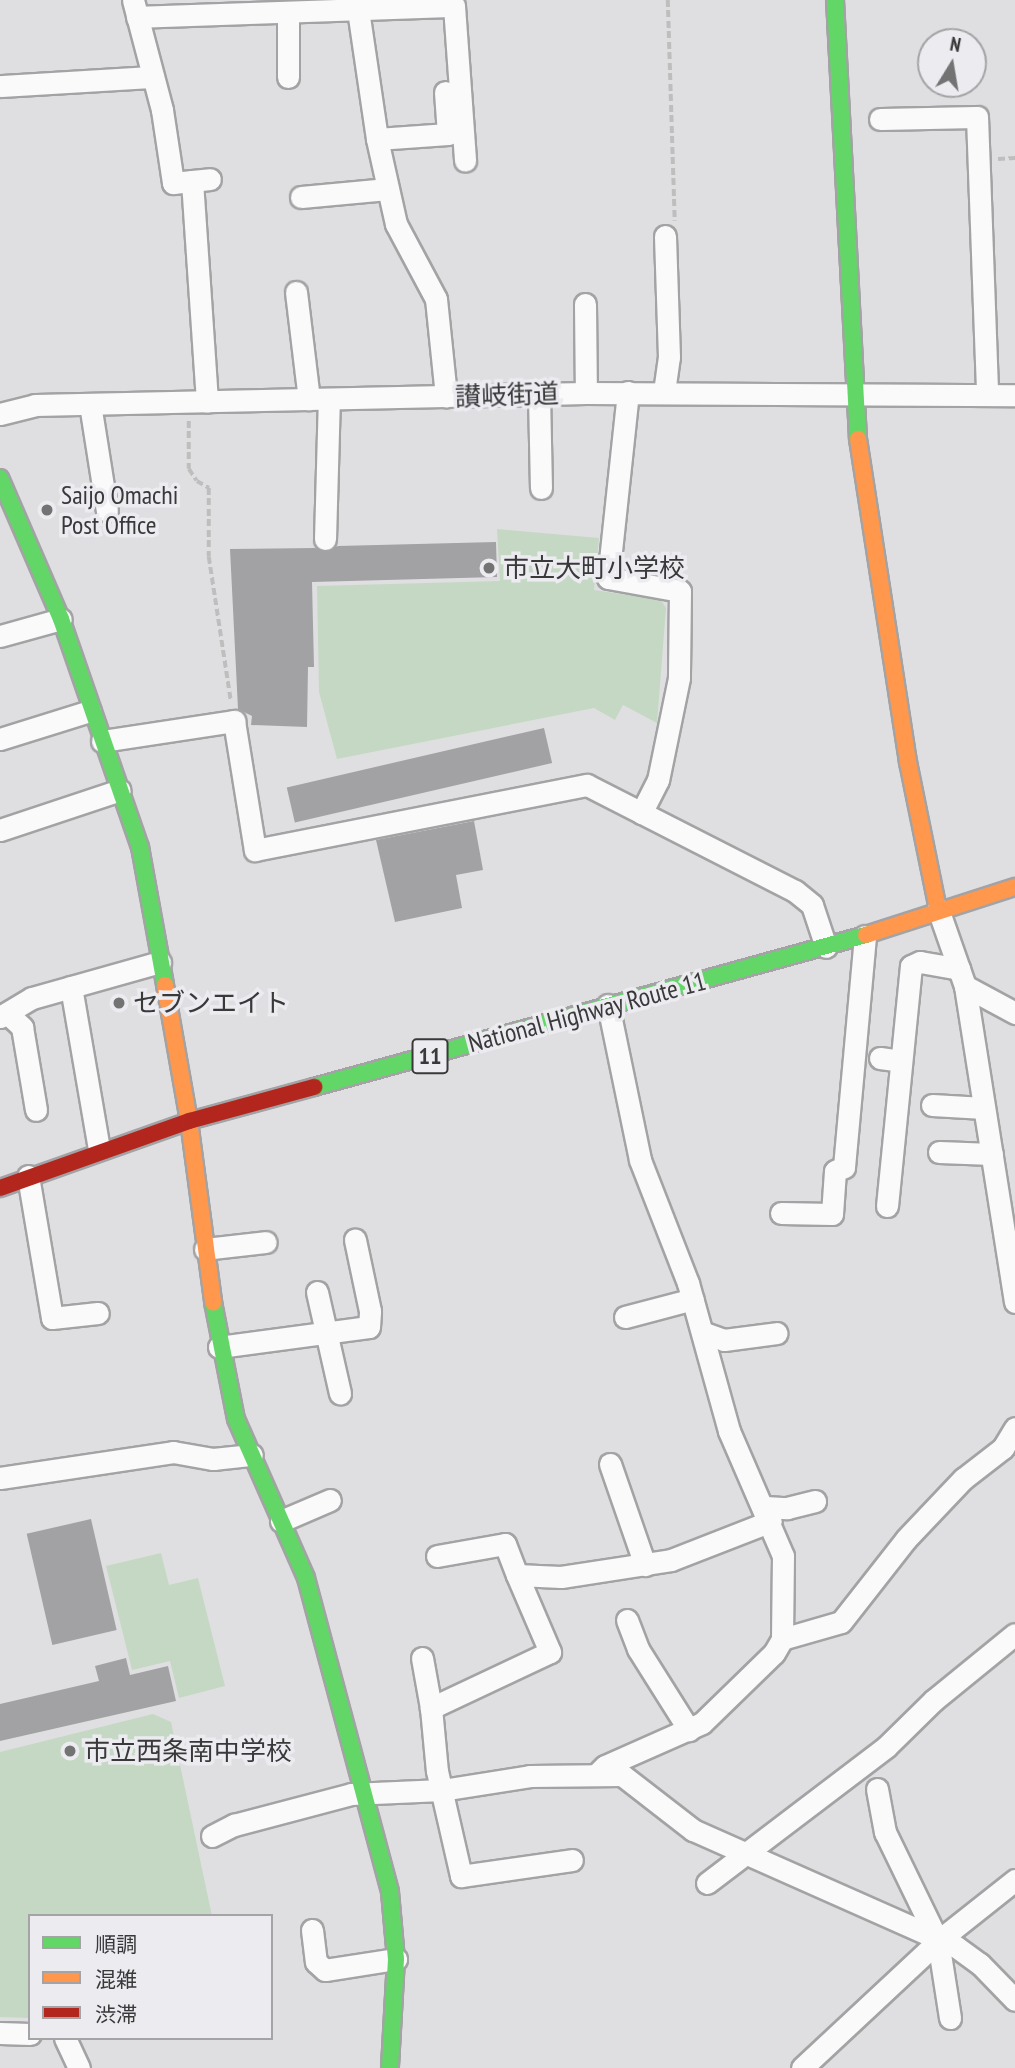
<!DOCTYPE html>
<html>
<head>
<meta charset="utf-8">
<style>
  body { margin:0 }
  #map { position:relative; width:1015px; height:2068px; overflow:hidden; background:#dfdfe1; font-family:"PT Sans Narrow","Noto Sans JP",sans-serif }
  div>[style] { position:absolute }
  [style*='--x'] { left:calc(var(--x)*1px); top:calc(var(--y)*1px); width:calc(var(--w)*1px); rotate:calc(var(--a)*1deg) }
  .green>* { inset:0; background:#c5d8c4 }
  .building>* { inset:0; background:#a2a2a4; transform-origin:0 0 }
  .path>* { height:3.5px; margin-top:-1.75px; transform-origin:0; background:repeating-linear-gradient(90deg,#bebebf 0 7px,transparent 0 10.5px) }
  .roads { filter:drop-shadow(2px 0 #a3a3a5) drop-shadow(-2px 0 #a3a3a5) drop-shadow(0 2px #a3a3a5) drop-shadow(0 -2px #a3a3a5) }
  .street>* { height:21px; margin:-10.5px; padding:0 10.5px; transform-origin:10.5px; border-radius:10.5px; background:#fafafa }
  .fast>* { height:16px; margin:-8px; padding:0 8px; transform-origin:8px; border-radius:8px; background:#63d668 }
  .slow>* { height:16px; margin:-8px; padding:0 8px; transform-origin:8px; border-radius:8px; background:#ff974d }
  .jam>* { height:16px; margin:-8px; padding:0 8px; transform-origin:8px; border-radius:8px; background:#b3261e }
  .dots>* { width:19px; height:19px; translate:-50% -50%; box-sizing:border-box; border:4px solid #ebebf0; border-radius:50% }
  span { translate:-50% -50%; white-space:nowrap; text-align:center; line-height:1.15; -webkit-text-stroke:7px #ebebf0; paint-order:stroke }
  .shield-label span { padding:2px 5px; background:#ebebf0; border:2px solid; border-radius:5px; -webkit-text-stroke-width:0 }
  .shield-label { font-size:24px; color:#39393a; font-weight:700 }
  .street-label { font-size:26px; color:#39393a }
  .poi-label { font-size:26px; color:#39393a }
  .left { translate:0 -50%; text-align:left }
  .legend { position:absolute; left:28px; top:1914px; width:245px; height:126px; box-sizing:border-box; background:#ebebf0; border:2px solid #a4a4a7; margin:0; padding:9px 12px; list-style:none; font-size:21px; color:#39393a }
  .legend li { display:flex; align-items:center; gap:14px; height:35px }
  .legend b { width:35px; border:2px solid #a4a4a7 }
  .north { position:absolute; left:917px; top:28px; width:70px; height:70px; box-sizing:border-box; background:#ebebf0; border:2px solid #a4a4a7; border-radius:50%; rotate:11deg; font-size:19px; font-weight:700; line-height:28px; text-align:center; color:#39393a }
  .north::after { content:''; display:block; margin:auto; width:24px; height:32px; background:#737374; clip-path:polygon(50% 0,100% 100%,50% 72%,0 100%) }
</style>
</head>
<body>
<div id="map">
  <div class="green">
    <div style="clip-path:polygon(497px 529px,599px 538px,594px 590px,661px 600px,666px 608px,657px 723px,623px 705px,615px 720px,594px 708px,337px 759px,319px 692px,317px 586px,500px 581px)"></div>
    <div style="clip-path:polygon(161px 1553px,169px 1585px,198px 1578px,225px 1686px,179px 1698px,170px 1661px,132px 1670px,106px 1566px)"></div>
    <div style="clip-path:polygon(153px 1714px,171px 1722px,212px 1916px,30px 1916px,30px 2018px,0 2017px,0 1752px)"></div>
  </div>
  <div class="building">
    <div style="clip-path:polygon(496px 542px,497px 577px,312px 582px,314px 667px,308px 667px,307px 727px,251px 725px,252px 716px,238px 709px,230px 549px,315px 548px,325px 552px,338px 546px)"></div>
    <div style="left:544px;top:728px;width:36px;height:264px;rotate:77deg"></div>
    <div style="clip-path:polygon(474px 821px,483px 870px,456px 875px,462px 908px,395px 922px,376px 840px)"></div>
    <div style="left:91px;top:1519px;width:114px;height:66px;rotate:77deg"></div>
    <div style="clip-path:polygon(126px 1658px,130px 1675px,168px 1666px,176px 1701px,0 1741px,0 1704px,99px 1681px,95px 1666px)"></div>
  </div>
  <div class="path">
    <div style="--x:668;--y:0;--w:221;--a:88.2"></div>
    <div style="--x:998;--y:159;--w:17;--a:-3"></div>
    <div style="--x:189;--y:421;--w:48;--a:90"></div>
    <div style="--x:189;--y:469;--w:14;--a:56"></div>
    <div style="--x:197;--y:481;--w:14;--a:30"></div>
    <div style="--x:209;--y:488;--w:69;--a:90"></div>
    <div style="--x:209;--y:557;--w:146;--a:81.3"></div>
  </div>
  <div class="roads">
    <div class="street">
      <div style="--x:133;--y:0;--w:114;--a:75.2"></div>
      <div style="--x:162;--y:110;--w:74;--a:81.4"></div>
      <div style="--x:173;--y:183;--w:37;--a:-6"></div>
      <div style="--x:358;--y:10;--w:130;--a:81.6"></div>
      <div style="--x:377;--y:139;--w:87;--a:77.4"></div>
      <div style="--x:396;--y:224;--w:85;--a:61.9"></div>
      <div style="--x:436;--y:299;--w:98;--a:84.1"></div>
      <div style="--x:288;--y:13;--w:64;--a:90"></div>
      <div style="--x:137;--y:17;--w:317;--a:-2"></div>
      <div style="--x:454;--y:6;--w:155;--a:85.9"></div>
      <div style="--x:0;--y:86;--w:153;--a:-3.4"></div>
      <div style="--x:880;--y:119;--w:97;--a:-1.2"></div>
      <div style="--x:977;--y:117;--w:278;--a:87.9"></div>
      <div style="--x:377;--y:139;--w:71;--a:-4"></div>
      <div style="--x:448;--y:134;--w:42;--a:-94.1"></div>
      <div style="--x:192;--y:181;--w:221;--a:86.1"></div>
      <div style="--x:301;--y:197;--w:87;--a:-5.3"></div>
      <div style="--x:296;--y:292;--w:108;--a:83.1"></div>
      <div style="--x:585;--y:304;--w:89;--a:89.4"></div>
      <div style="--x:628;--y:392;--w:187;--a:96.1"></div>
      <div style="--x:608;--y:578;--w:73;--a:10.2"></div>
      <div style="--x:680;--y:591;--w:87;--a:90.7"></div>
      <div style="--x:679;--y:678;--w:104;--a:101.6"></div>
      <div style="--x:658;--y:780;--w:37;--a:117"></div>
      <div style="--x:664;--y:392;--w:35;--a:-82"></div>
      <div style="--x:669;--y:357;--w:121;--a:-91.9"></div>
      <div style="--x:539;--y:394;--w:94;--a:88.8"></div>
      <div style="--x:90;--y:404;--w:108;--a:81"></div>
      <div style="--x:0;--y:414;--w:36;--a:-14"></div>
      <div style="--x:35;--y:405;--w:551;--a:-1.25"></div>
      <div style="--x:586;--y:393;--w:429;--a:0.3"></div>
      <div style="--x:325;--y:539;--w:140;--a:-88.4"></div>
      <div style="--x:0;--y:636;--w:63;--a:-15.6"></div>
      <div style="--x:0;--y:739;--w:94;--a:-17.3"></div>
      <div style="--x:102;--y:741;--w:134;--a:-8.6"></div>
      <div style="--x:234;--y:721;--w:131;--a:80.8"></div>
      <div style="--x:255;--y:850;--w:338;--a:-11.1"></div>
      <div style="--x:587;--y:785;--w:233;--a:27"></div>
      <div style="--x:795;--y:891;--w:22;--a:39"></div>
      <div style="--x:812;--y:905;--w:44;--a:71.6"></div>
      <div style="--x:0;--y:830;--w:126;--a:-18.4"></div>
      <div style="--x:938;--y:909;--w:82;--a:70.7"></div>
      <div style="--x:965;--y:986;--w:320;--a:81"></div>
      <div style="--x:965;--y:986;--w:57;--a:28.4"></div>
      <div style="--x:71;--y:987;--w:164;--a:80.2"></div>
      <div style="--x:608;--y:1005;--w:158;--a:78.3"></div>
      <div style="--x:640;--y:1160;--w:132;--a:68.7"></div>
      <div style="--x:688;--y:1283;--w:154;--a:74.5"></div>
      <div style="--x:729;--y:1431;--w:136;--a:66.6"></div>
      <div style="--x:783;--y:1556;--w:83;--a:90.7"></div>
      <div style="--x:7;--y:1013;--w:21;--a:43"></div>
      <div style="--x:22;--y:1027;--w:84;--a:80.4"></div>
      <div style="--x:0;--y:1017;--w:37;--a:-31"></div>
      <div style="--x:32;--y:998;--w:133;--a:-15.7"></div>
      <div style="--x:880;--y:1058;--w:21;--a:8"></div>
      <div style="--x:932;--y:1105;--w:52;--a:3.3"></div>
      <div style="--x:939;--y:1152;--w:53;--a:2.2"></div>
      <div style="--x:28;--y:1176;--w:144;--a:80.4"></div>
      <div style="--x:52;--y:1318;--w:46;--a:-6.2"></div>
      <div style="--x:887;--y:1206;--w:241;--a:-84.3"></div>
      <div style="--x:911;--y:966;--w:10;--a:-24"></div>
      <div style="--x:920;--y:962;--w:40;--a:10"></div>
      <div style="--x:781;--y:1213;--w:51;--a:1.1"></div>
      <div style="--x:832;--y:1214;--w:43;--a:-86"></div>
      <div style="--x:835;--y:1171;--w:10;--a:-24"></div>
      <div style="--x:844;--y:1167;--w:232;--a:-84.8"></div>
      <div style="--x:205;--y:1249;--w:61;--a:-6.5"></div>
      <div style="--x:317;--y:1292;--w:104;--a:77.2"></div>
      <div style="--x:625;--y:1317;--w:70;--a:-14.8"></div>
      <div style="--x:702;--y:1332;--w:23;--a:20"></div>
      <div style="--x:724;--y:1340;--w:53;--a:-7.5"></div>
      <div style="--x:219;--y:1347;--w:151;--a:-7.6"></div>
      <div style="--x:369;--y:1327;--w:16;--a:-86"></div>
      <div style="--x:370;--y:1311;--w:73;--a:-101.9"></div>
      <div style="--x:610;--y:1464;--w:107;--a:70.9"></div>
      <div style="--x:0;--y:1478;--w:175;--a:-8.5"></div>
      <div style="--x:173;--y:1452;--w:41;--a:9.9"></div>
      <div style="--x:213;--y:1459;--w:39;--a:-6"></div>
      <div style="--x:765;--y:1507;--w:22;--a:3"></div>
      <div style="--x:787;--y:1508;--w:29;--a:-14"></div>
      <div style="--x:281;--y:1521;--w:53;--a:-23.2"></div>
      <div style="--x:437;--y:1556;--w:69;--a:-10"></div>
      <div style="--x:505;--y:1544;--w:33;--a:69"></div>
      <div style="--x:517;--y:1575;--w:44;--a:2.6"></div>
      <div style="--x:561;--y:1577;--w:111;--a:-8.8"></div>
      <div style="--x:671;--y:1560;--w:107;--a:-21.3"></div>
      <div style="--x:517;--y:1575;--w:84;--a:66.8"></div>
      <div style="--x:550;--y:1652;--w:132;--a:154.8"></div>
      <div style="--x:431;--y:1708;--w:63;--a:84.6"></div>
      <div style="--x:437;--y:1771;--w:108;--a:77.1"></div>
      <div style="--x:461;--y:1876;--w:112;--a:-8.2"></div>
      <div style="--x:627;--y:1620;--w:31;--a:69"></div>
      <div style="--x:638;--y:1649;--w:96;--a:57.8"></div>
      <div style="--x:422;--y:1658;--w:51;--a:79.8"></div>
      <div style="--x:597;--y:1774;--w:11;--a:-45"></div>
      <div style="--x:605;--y:1766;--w:106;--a:-23.9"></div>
      <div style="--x:702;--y:1723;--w:100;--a:-44.2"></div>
      <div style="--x:774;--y:1653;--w:16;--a:-60"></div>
      <div style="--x:782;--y:1639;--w:61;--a:-16.1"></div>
      <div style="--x:841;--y:1622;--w:105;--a:-51.9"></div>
      <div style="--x:906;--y:1539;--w:83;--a:-46.5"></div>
      <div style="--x:963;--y:1479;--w:51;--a:-37.8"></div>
      <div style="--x:1003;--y:1448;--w:23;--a:-59"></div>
      <div style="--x:877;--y:1789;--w:44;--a:79.5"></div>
      <div style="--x:885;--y:1832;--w:121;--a:64.1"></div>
      <div style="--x:938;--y:1941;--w:78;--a:81.1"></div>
      <div style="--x:212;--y:1836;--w:25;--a:-27"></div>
      <div style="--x:234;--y:1825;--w:121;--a:-14.8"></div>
      <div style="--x:351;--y:1794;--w:91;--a:-2.5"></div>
      <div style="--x:442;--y:1790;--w:89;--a:-9"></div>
      <div style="--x:530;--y:1776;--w:92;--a:-0.6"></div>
      <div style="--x:622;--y:1775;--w:90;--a:37.8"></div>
      <div style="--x:693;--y:1830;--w:287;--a:23.9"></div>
      <div style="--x:955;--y:1946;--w:31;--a:36"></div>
      <div style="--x:980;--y:1964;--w:50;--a:45.8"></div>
      <div style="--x:707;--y:1883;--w:225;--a:-37.2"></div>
      <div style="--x:886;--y:1747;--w:67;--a:-44.4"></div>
      <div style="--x:934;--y:1700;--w:104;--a:-39.2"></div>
      <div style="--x:312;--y:1930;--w:32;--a:83"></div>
      <div style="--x:316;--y:1962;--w:12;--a:42"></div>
      <div style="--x:325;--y:1970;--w:72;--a:-8.8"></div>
      <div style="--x:0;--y:2033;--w:30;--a:2"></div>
      <div style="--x:65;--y:2038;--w:33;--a:65"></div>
      <div style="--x:802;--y:2068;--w:186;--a:-43"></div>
      <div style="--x:938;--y:1941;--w:98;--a:-38.4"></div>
    </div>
    <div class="fast">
      <div style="--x:835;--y:0;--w:440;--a:87"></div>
      <div style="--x:0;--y:478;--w:154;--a:66.6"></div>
      <div style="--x:61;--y:619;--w:241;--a:70.9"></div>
      <div style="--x:140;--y:847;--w:140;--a:79.7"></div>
      <div style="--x:314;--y:1087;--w:573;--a:-15.4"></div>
      <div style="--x:213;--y:1302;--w:119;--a:78.9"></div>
      <div style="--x:236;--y:1419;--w:174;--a:66.2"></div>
      <div style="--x:306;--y:1578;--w:325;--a:75"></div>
      <div style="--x:390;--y:1892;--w:67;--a:84.9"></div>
      <div style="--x:396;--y:1959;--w:109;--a:93.2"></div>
    </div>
    <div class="slow">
      <div style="--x:858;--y:439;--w:327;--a:81.2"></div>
      <div style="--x:908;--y:762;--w:150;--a:78.5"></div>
      <div style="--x:866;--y:935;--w:157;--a:-17.9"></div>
      <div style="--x:165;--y:985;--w:138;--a:80"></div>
      <div style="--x:189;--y:1121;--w:183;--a:82.4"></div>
    </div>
    <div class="jam">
      <div style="--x:0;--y:1188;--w:201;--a:-19.5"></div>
      <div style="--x:189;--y:1121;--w:130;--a:-15.2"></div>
    </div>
  </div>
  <div class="dots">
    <div style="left:47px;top:510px;background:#737374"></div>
    <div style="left:489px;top:568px;background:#737374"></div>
    <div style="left:119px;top:1003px;background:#737374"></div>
    <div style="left:70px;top:1751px;background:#737374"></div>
  </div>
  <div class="shield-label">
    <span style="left:430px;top:1056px">11</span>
  </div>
  <div class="street-label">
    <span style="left:507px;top:395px;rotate:-2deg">讃岐街道</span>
    <span style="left:587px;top:1012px;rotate:-15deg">National Highway Route 11</span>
  </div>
  <div class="poi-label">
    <span class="left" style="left:61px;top:510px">Saijo Omachi<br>Post Office</span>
    <span class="left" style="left:503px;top:568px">市立大町小学校</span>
    <span class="left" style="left:133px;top:1003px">セブンエイト</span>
    <span class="left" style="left:84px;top:1751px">市立西条南中学校</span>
  </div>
  <ul class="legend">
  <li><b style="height:9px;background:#63d668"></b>順調</li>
  <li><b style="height:9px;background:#ff974d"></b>混雑</li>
  <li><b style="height:9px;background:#b3261e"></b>渋滞</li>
  </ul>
  <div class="north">N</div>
</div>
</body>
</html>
